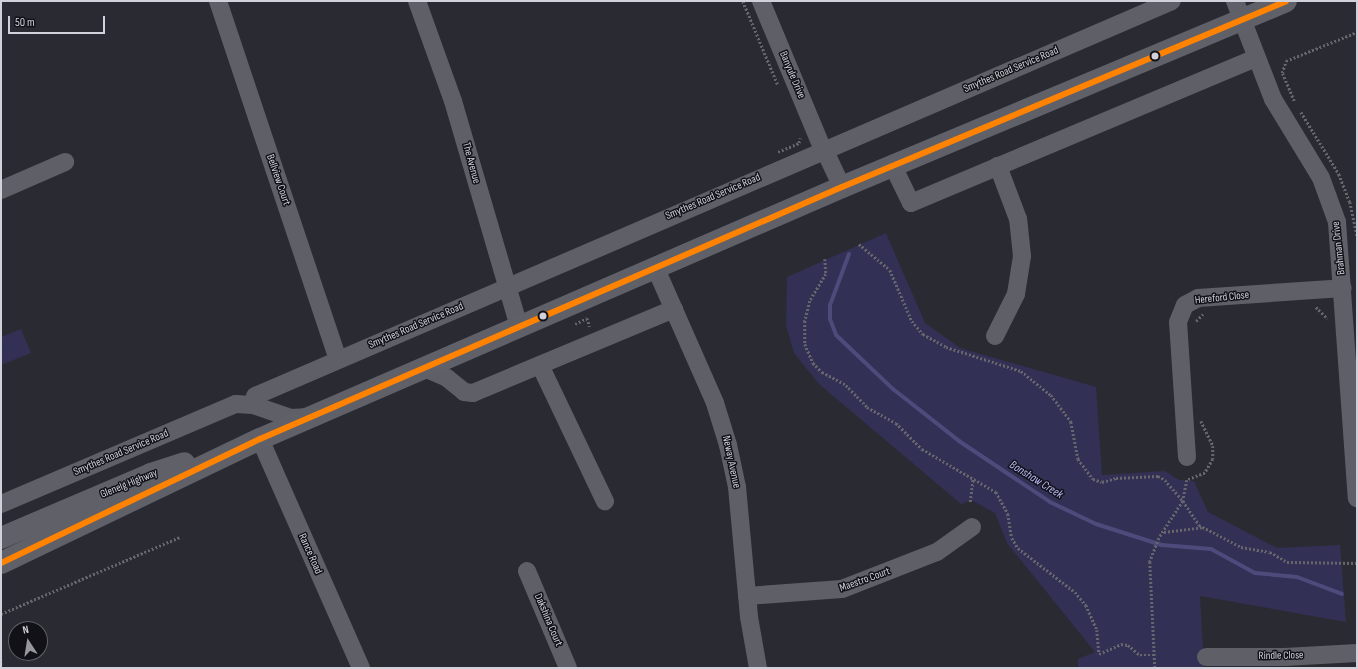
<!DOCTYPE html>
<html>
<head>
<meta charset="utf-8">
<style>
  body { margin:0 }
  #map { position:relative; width:1358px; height:669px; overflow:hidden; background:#2a2a32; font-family:"Sofia Sans Condensed",sans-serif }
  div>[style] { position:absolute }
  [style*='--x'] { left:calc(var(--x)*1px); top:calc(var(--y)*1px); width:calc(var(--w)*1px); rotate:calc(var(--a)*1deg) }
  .green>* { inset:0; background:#323054 }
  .stream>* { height:4px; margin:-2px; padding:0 2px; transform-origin:2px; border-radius:2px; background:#4d4b7b }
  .path>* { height:2.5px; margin-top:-1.25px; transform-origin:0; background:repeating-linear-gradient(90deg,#66666d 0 2px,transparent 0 4px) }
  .minor>* { height:18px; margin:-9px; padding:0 9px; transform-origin:9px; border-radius:9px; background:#5f5f67 }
  .major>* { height:22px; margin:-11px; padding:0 11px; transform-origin:11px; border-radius:11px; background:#606069 }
  .bus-1>* { height:6px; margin:-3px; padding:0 3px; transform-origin:3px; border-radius:3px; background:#ff8200 }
  .dots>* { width:11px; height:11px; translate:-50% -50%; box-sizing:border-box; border:2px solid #111117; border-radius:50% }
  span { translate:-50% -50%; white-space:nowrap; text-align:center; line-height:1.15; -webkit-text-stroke:3px #111117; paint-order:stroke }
  .street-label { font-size:11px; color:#d1d1db }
  .water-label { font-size:12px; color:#babafb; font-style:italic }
  .frame { position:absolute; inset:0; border:2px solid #d1d1db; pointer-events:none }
  .north { position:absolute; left:8px; top:621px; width:40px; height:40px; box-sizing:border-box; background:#111117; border:1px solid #5e5e65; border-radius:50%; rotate:348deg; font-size:11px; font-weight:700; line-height:16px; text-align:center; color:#d1d1db }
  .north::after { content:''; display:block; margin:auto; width:14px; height:18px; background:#9797a0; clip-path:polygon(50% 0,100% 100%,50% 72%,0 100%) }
  .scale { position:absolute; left:8px; top:16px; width:97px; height:18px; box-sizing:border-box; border:2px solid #d1d1db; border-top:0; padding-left:5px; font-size:12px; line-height:14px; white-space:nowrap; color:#d1d1db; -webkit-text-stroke:3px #111117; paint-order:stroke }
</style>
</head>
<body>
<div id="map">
  <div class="green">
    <div style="clip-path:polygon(886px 233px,925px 323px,960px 348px,1096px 387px,1102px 475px,1165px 471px,1179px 480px,1194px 481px,1208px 512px,1277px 548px,1340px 545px,1346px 622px,1200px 596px,1204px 668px,1078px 668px,1078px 659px,1095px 652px,1007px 543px,995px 513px,971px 500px,961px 504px,819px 384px,794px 353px,786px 325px,787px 277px)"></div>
    <div style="clip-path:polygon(21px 329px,31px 353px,1px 365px,1px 337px)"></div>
  </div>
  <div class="stream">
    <div style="--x:849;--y:254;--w:54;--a:110.4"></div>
    <div style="--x:830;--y:305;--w:14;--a:90"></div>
    <div style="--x:830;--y:319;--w:17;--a:69"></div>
    <div style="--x:836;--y:335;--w:79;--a:43.5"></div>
    <div style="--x:893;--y:389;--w:84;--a:38.2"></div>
    <div style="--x:959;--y:441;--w:110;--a:33.8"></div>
    <div style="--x:1050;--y:502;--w:51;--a:25.6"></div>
    <div style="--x:1096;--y:524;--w:69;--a:17.7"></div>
    <div style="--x:1162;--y:545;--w:49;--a:4.7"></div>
    <div style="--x:1211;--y:549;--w:50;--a:28.6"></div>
    <div style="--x:1255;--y:573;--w:42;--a:5.4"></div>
    <div style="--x:1297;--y:577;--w:48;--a:20.7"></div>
  </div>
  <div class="path">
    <div style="--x:743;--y:1;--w:91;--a:67.4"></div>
    <div style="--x:1294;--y:101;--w:30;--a:-113"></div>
    <div style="--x:1282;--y:73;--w:13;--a:-72"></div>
    <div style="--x:1286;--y:61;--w:77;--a:-22.2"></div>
    <div style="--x:1301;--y:112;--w:73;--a:58.5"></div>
    <div style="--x:1339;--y:174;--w:30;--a:69"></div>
    <div style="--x:1350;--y:202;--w:35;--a:78"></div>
    <div style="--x:778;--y:152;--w:23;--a:-23"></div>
    <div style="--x:799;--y:143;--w:5;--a:-79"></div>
    <div style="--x:859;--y:244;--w:40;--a:40"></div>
    <div style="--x:890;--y:270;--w:56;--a:66.7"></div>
    <div style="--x:912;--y:321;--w:17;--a:50"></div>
    <div style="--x:923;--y:334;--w:26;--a:29"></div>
    <div style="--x:946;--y:347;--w:79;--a:17.7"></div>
    <div style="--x:1021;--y:371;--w:38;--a:39"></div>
    <div style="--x:1051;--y:395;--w:34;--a:53"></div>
    <div style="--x:1071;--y:422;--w:38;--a:79"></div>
    <div style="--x:1078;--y:459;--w:25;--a:53"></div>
    <div style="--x:1093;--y:479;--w:9;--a:18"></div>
    <div style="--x:1102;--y:482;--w:15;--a:-16"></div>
    <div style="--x:1116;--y:478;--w:42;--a:-2.7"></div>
    <div style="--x:1158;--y:476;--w:8;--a:30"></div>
    <div style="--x:1165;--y:480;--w:28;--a:49"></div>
    <div style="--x:1183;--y:501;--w:44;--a:123"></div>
    <div style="--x:1159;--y:538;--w:26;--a:111"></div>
    <div style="--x:1150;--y:562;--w:106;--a:87.3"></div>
    <div style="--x:825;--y:259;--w:15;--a:86"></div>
    <div style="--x:826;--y:274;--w:31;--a:121"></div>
    <div style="--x:810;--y:301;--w:21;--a:104"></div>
    <div style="--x:805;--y:321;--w:23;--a:90"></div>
    <div style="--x:805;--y:344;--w:21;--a:67"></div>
    <div style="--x:813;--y:363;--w:13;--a:45"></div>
    <div style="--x:822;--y:372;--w:27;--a:28"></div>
    <div style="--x:846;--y:385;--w:30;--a:46"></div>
    <div style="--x:867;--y:407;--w:33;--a:29"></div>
    <div style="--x:896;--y:423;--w:37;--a:45"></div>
    <div style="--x:922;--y:449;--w:86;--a:30.2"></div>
    <div style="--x:996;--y:492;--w:25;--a:61"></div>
    <div style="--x:1008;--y:514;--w:24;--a:81"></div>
    <div style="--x:1012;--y:538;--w:12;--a:59"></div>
    <div style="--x:1018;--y:548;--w:72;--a:37.7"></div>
    <div style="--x:1075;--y:592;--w:17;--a:50"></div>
    <div style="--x:1086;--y:605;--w:27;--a:66"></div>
    <div style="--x:1097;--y:630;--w:24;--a:85"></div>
    <div style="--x:1099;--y:654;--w:24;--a:-24"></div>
    <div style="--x:1121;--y:644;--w:7;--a:8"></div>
    <div style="--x:1128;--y:645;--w:16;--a:40"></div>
    <div style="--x:1140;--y:655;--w:13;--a:0"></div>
    <div style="--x:1316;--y:307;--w:16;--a:45"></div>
    <div style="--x:1196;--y:321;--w:10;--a:-45"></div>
    <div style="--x:575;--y:324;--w:13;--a:-27"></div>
    <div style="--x:587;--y:318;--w:9;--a:72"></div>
    <div style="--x:1201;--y:421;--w:28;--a:64"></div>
    <div style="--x:1213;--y:446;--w:13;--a:90"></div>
    <div style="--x:1213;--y:459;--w:16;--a:120"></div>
    <div style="--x:1205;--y:473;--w:19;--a:159"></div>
    <div style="--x:1187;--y:480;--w:21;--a:101"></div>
    <div style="--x:1183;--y:501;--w:29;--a:56"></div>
    <div style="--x:1199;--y:525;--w:47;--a:27.6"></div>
    <div style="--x:1241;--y:547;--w:29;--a:10"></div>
    <div style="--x:1270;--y:552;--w:20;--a:30"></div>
    <div style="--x:1287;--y:562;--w:70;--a:0.8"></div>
    <div style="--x:970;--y:502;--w:23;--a:-83"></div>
    <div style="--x:1164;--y:532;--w:38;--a:-7"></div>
    <div style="--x:1;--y:614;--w:195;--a:-23.3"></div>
    <div style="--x:1;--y:659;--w:8;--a:90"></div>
  </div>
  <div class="minor">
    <div style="--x:218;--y:1;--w:378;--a:71.5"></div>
    <div style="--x:417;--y:1;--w:106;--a:70.2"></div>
    <div style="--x:453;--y:101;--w:234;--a:73.7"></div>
    <div style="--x:761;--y:1;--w:161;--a:67.4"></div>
    <div style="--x:1235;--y:1;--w:105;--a:68.8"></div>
    <div style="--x:1273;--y:99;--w:92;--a:58.7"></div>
    <div style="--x:1321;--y:178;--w:47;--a:70"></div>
    <div style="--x:1337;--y:222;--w:277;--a:85.9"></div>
    <div style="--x:824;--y:149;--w:42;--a:64.7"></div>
    <div style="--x:893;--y:166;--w:41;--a:64.1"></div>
    <div style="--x:911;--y:203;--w:374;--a:-22.8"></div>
    <div style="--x:1;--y:190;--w:70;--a:-23.6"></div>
    <div style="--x:656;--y:269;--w:146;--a:66.2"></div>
    <div style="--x:715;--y:403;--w:44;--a:72.8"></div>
    <div style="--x:728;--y:445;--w:43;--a:77.9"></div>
    <div style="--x:737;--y:487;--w:131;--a:84.7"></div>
    <div style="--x:749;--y:617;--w:52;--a:80"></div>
    <div style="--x:995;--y:336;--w:47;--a:-63.4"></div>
    <div style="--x:1016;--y:294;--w:38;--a:-81"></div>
    <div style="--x:1022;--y:256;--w:37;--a:-96"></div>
    <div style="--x:1018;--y:219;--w:57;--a:-110.7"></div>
    <div style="--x:540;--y:365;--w:151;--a:64.5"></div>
    <div style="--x:424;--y:368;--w:25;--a:23"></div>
    <div style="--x:447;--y:378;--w:22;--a:39"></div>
    <div style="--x:464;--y:392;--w:9;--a:6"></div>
    <div style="--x:473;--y:393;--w:218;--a:-22.7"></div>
    <div style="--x:255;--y:396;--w:998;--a:-23.3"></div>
    <div style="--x:260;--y:439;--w:250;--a:66.2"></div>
    <div style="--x:1187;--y:457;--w:135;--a:-93.8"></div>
    <div style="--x:1178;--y:322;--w:18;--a:-68"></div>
    <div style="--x:1185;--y:305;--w:15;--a:-28"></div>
    <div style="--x:1198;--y:298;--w:145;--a:-3.9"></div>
    <div style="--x:1;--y:504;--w:255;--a:-23.1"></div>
    <div style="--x:236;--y:404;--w:17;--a:3"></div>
    <div style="--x:253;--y:405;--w:40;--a:18.9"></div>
    <div style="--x:291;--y:418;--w:18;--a:-3"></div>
    <div style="--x:527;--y:571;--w:105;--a:67.1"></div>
    <div style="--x:747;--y:596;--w:95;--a:-4.2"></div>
    <div style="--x:842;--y:589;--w:102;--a:-21.3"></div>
    <div style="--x:937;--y:552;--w:43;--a:-35.5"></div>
    <div style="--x:1206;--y:657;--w:79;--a:0"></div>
    <div style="--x:1285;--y:657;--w:72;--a:-3.2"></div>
  </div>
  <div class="major">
    <div style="--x:1;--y:538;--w:163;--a:-23.1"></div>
    <div style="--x:151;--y:474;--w:35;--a:-18"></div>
    <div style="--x:1;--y:563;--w:287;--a:-25.6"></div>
    <div style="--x:260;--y:439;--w:634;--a:-23.41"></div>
    <div style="--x:842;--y:187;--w:481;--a:-22.7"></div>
  </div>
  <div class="bus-1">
    <div style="--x:1;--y:563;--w:287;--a:-25.6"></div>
    <div style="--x:260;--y:439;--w:634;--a:-23.41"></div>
    <div style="--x:842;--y:187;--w:481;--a:-22.7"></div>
  </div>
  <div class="dots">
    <div style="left:1155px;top:56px;background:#d1d1db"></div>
    <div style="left:543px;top:316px;background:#d1d1db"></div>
  </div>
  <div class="street-label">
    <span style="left:1011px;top:70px;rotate:-23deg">Smythes Road Service Road</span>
    <span style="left:792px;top:75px;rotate:67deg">Banyule Drive</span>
    <span style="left:471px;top:163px;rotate:75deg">The Avenue</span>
    <span style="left:278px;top:180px;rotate:71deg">Bellview Court</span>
    <span style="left:713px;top:197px;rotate:-23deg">Smythes Road Service Road</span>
    <span style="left:1339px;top:248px;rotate:-96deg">Brahman Drive</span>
    <span style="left:1222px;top:298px;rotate:-6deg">Hereford Close</span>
    <span style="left:416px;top:326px;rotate:-23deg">Smythes Road Service Road</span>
    <span style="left:121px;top:453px;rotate:-23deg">Smythes Road Service Road</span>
    <span style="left:731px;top:462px;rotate:78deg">Neway Avenue</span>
    <span style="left:129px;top:484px;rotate:-22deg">Glenelg Highway</span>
    <span style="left:310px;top:554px;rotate:66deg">Rance Road</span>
    <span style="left:865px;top:580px;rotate:-20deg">Maestro Court</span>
    <span style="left:548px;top:620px;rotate:67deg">Dakshina Court</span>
    <span style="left:1281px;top:656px;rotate:-1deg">Rindle Close</span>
  </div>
  <div class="water-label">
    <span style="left:1036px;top:480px;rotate:32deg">Bonshaw Creek</span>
  </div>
  <div class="frame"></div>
  <div class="north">N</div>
  <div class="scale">50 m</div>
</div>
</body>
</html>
